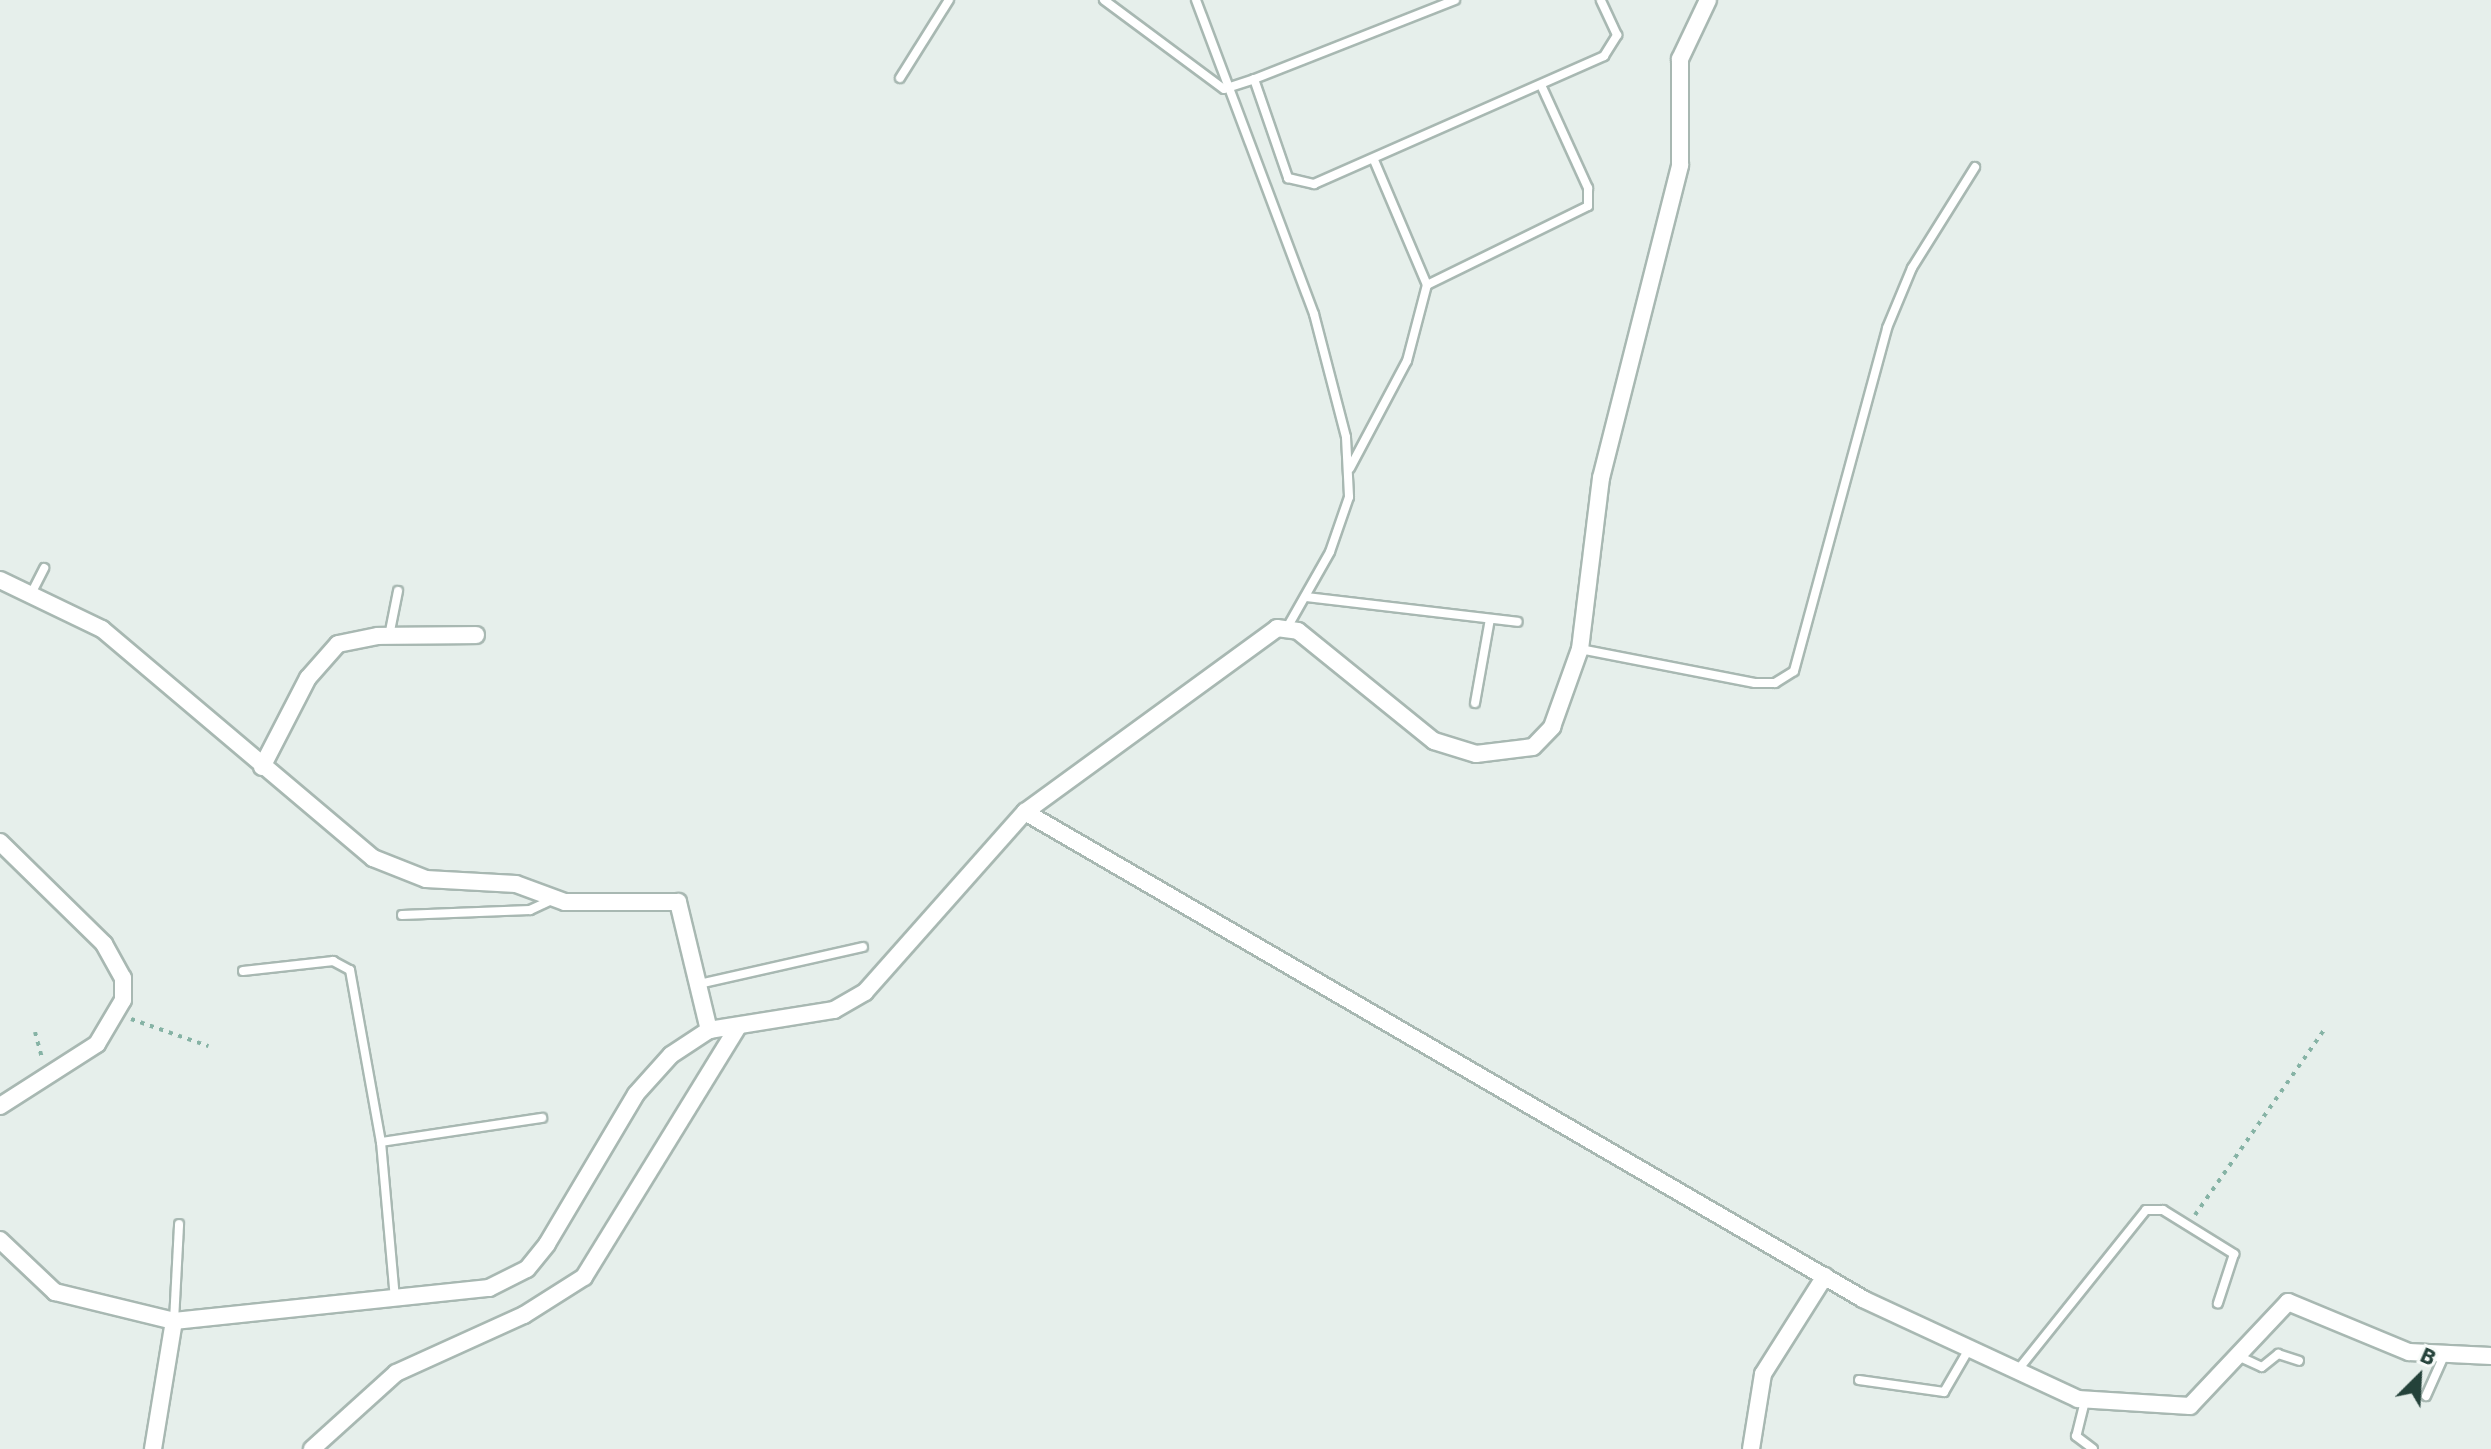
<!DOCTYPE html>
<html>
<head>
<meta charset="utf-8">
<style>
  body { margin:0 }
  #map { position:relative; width:2491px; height:1449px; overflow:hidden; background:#e6efeb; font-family:"Open Sans",sans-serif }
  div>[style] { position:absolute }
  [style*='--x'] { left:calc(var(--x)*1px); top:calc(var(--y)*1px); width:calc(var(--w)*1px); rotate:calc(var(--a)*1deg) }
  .path>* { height:4px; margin-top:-2px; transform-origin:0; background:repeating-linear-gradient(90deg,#86b3a5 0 4px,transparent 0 10px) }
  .roads { filter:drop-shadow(2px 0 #a8b8b2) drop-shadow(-2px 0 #a8b8b2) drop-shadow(0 2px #a8b8b2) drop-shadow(0 -2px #a8b8b2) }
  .service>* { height:8px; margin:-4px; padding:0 4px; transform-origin:4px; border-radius:4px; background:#fff }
  .minor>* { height:16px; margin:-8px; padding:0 8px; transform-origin:8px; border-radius:8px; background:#fff }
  span { translate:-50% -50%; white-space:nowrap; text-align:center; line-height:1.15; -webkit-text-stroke:6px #f7fbf9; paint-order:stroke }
  .north { position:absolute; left:2379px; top:1337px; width:80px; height:80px; -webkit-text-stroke:6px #f7fbf9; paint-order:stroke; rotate:24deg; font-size:22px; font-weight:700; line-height:32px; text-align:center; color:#24423a }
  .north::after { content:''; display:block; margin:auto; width:28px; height:36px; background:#24423a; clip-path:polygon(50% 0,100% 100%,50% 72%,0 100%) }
</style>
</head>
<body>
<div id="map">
  <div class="path">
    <div style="--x:131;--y:1019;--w:82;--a:19.3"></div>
    <div style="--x:35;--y:1032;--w:27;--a:75"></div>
    <div style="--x:2195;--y:1215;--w:229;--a:-55.1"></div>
  </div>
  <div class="roads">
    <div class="service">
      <div style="--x:1104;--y:0;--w:149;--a:36.6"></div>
      <div style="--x:1224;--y:89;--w:32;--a:-18"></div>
      <div style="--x:1196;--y:0;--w:335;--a:69.4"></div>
      <div style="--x:1314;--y:314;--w:127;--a:75.4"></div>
      <div style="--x:1346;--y:437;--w:60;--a:87.1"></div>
      <div style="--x:1349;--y:497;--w:58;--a:109.1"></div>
      <div style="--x:1330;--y:552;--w:85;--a:119.6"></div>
      <div style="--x:1455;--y:0;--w:216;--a:158.5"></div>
      <div style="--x:1254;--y:79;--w:105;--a:71"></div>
      <div style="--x:1288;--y:178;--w:27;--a:13"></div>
      <div style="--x:1314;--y:184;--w:317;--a:-23.8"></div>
      <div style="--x:1604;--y:56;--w:25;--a:-58"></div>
      <div style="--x:1617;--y:35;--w:38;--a:-115"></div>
      <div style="--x:900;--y:78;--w:92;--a:-57.9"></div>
      <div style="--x:1427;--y:285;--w:179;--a:-26.1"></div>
      <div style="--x:1588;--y:206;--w:18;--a:-90"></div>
      <div style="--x:1588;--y:188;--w:111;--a:-114.5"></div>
      <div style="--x:1350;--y:468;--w:121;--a:-62"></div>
      <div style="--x:1407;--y:361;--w:79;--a:-75.3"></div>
      <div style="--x:1427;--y:285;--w:136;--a:-113"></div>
      <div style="--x:32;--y:592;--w:27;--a:-63"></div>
      <div style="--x:1306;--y:597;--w:213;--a:6.7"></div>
      <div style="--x:389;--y:636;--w:46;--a:-78.7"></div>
      <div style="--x:1580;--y:649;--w:178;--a:11"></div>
      <div style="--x:1755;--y:683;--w:20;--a:0"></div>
      <div style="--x:1775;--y:683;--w:22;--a:-32"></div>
      <div style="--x:1794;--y:671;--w:355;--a:-74.8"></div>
      <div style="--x:1887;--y:328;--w:65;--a:-67.4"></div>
      <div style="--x:1912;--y:268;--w:119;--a:-58"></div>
      <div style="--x:1475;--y:703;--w:85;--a:-79.9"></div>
      <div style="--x:402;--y:915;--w:128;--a:-2.2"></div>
      <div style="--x:530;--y:910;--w:26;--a:-25"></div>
      <div style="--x:243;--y:971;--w:91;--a:-6.3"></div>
      <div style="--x:333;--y:961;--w:19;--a:28"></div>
      <div style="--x:350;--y:970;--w:175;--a:79.8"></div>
      <div style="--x:381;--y:1142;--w:158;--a:84.9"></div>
      <div style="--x:699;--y:984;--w:168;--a:-12.7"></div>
      <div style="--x:381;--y:1142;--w:163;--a:-8.5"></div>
      <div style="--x:174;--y:1321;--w:97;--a:-87"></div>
      <div style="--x:2238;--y:1356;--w:26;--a:25"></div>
      <div style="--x:2262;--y:1367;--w:21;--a:-39"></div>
      <div style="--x:2278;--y:1354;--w:22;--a:18"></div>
      <div style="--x:2017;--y:1371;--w:206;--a:-51.3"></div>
      <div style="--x:2146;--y:1210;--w:17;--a:0"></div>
      <div style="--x:2163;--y:1210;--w:84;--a:31.8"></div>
      <div style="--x:2234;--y:1254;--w:52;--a:108.1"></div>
      <div style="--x:1859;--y:1380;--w:86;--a:8"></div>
      <div style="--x:1944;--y:1392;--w:50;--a:-59.8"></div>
      <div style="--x:2426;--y:1396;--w:42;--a:-65.9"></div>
      <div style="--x:2085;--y:1401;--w:36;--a:104"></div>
      <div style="--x:2076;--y:1436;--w:21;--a:37"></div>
    </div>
    <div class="minor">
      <div style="--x:0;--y:580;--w:113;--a:25.7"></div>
      <div style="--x:102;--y:629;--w:355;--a:40.2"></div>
      <div style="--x:373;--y:858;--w:57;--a:21.6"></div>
      <div style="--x:426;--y:879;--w:90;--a:3.2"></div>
      <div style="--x:516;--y:884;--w:52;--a:20.2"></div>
      <div style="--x:565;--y:902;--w:113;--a:0"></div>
      <div style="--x:678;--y:902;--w:132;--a:76.4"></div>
      <div style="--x:262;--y:767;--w:100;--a:-62.7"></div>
      <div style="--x:308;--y:678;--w:45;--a:-48.6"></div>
      <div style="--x:338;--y:644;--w:41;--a:-11.3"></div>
      <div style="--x:378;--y:636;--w:98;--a:-0.6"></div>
      <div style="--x:1025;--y:812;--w:969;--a:30.16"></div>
      <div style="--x:1863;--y:1299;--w:237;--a:24.9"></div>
      <div style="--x:2078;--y:1399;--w:112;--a:3.6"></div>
      <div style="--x:2190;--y:1406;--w:143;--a:-46.7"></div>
      <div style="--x:2288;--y:1302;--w:131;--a:22.5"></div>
      <div style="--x:2409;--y:1352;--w:82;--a:2.8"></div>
      <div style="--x:0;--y:842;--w:146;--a:44.4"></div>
      <div style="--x:104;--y:944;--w:39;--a:61"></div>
      <div style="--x:123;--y:978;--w:22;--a:90"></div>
      <div style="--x:123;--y:1000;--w:51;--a:120.6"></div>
      <div style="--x:97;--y:1044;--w:115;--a:147.4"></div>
      <div style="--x:0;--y:1240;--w:76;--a:43.4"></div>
      <div style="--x:55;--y:1292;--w:122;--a:13.7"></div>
      <div style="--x:174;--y:1321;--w:317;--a:-6"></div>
      <div style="--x:489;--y:1288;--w:42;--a:-26.6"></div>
      <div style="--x:527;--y:1269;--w:32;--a:-51"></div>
      <div style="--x:547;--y:1244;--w:174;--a:-59.3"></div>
      <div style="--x:636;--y:1094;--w:52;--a:-48.1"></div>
      <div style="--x:671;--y:1055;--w:45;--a:-33.3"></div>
      <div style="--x:709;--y:1030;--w:127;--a:-9.1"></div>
      <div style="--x:834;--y:1010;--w:36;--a:-30"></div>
      <div style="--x:865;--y:992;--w:241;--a:-48.4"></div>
      <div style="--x:1025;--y:812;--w:312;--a:-36.1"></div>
      <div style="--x:1277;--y:628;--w:21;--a:8"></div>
      <div style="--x:1298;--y:631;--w:175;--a:39"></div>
      <div style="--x:1434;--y:741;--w:44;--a:17.2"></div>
      <div style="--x:1476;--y:754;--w:57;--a:-7"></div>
      <div style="--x:1533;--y:747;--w:28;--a:-46"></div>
      <div style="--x:1552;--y:727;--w:83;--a:-70.3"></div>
      <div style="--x:1580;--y:649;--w:172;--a:-83"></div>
      <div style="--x:1601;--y:478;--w:323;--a:-75.8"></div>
      <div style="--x:1680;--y:165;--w:106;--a:-90"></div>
      <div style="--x:1680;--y:59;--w:65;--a:-64.6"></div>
      <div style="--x:153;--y:1449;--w:130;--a:-80.7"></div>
      <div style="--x:312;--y:1449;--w:113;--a:-42.1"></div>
      <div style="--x:396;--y:1373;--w:141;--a:-24.4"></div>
      <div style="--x:524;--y:1315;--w:71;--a:-32.3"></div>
      <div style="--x:584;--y:1277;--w:294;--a:-58.4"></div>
      <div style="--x:1751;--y:1449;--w:76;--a:-80.9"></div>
      <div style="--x:1763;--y:1374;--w:116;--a:-57.7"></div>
    </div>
  </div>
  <div class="north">B</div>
</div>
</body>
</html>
